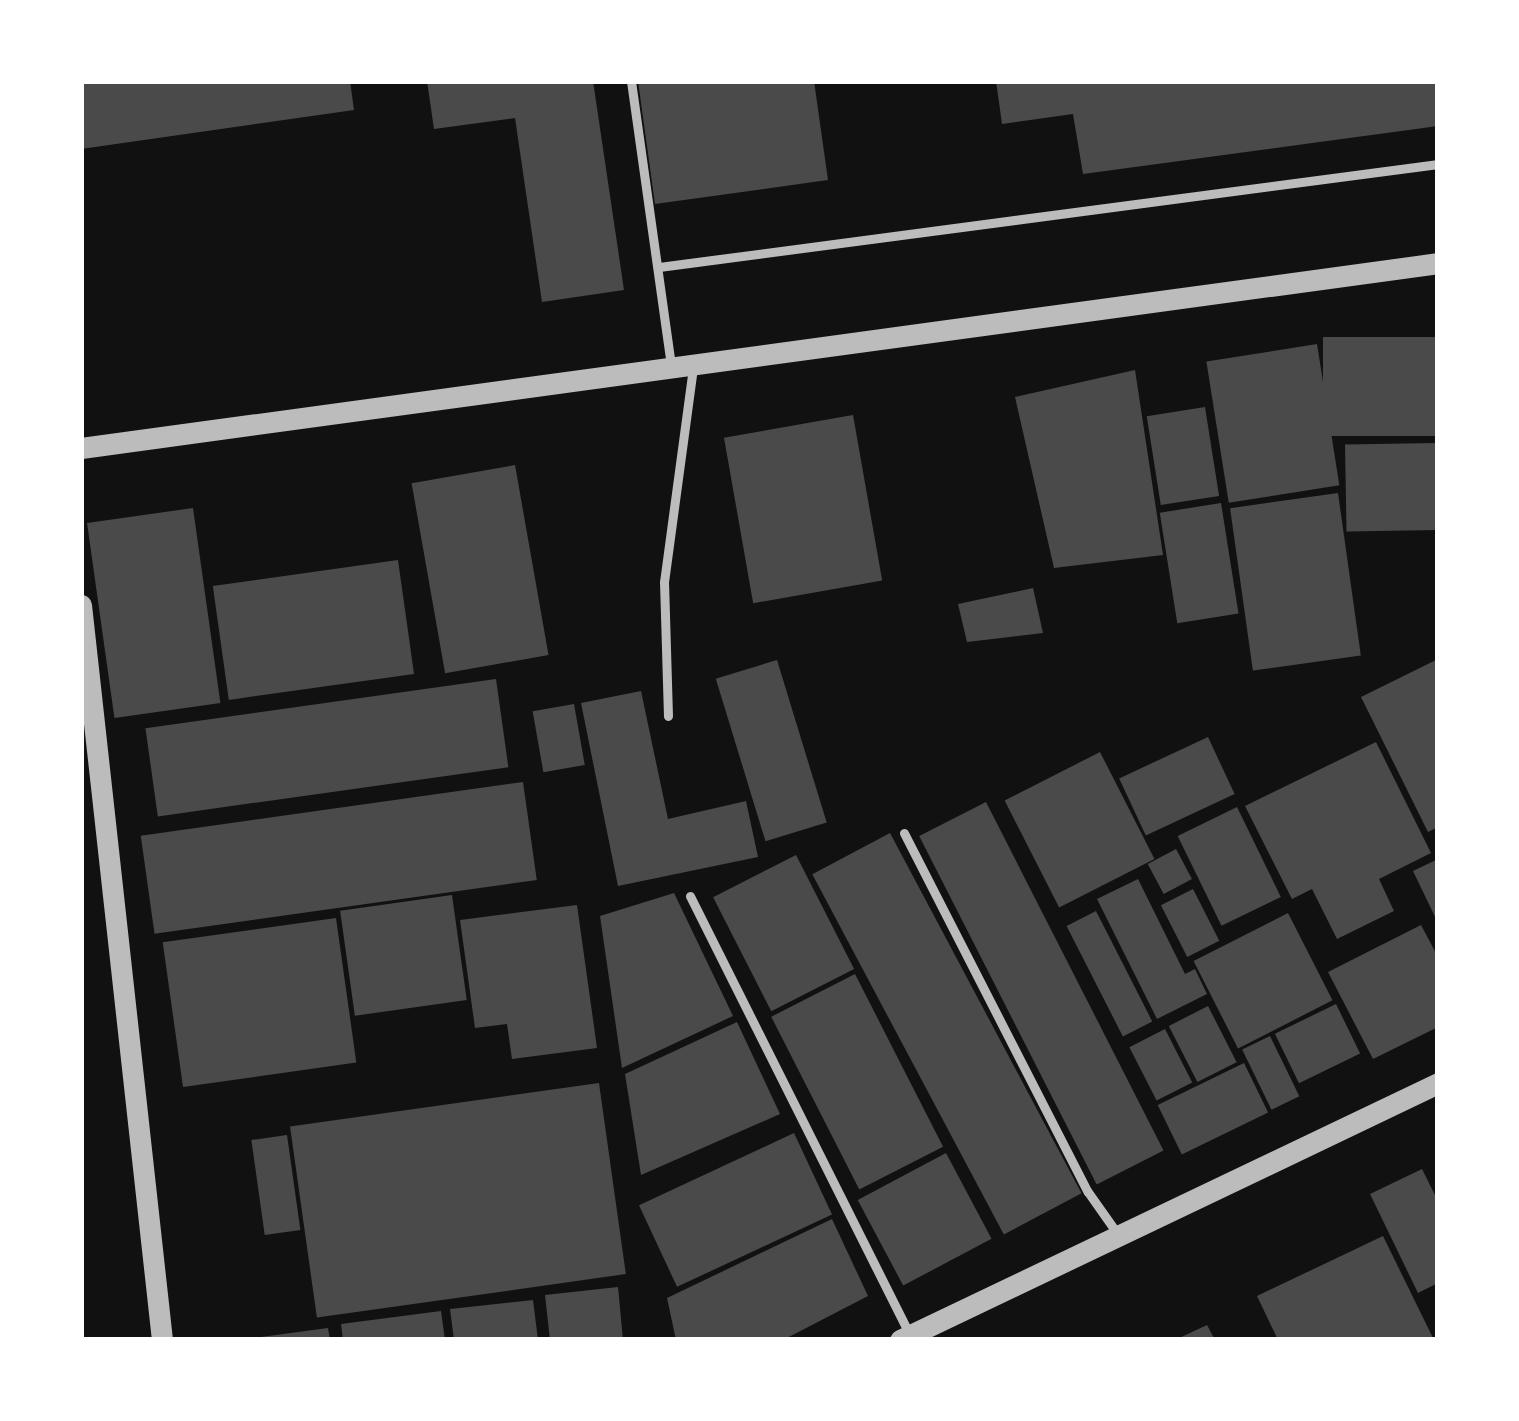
<!DOCTYPE html>
<html>
<head>
<meta charset="utf-8">
<style>
  body { margin:0 }
  #map { position:relative; width:1519px; height:1421px; overflow:hidden; background:#111; font-family:Cabin,sans-serif }
  div>[style] { position:absolute }
  [style*='--x'] { left:calc(var(--x)*1px); top:calc(var(--y)*1px); width:calc(var(--w)*1px); rotate:calc(var(--a)*1deg) }
  .building>* { inset:0; background:#4a4a4a; transform-origin:0 0 }
  .service>* { height:9px; margin:-4.5px; padding:0 4.5px; transform-origin:4.5px; border-radius:4.5px; background:#bcbcbc }
  .tertiary>* { height:21px; margin:-10.5px; padding:0 10.5px; transform-origin:10.5px; border-radius:10.5px; background:#bcbcbc }
  span { translate:-50% -50%; white-space:nowrap; text-align:center; line-height:1.15; -webkit-text-stroke:9px #fff; paint-order:stroke }
  .frame { position:absolute; inset:0; border:84px solid #fff; pointer-events:none }
</style>
</head>
<body>
<div id="map">
  <div class="building">
    <div style="clip-path:polygon(81px 81px,350px 81px,354px 110px,81px 149px)"></div>
    <div style="clip-path:polygon(427px 81px,593px 81px,624px 290px,542px 302px,515px 118px,434px 129px)"></div>
    <div style="clip-path:polygon(638px 81px,814px 81px,828px 180px,655px 204px)"></div>
    <div style="clip-path:polygon(996px 81px,1438px 81px,1438px 126px,1083px 174px,1073px 114px,1002px 124px)"></div>
    <div style="left:1438px;top:337px;width:99px;height:115px;rotate:90deg"></div>
    <div style="left:1317px;top:344px;width:143px;height:112px;rotate:81deg"></div>
    <div style="clip-path:polygon(1135px 370px,1163px 555px,1054px 568px,1015px 397px)"></div>
    <div style="left:1205px;top:407px;width:90px;height:59px;rotate:81deg"></div>
    <div style="left:853px;top:415px;width:168px;height:131px;rotate:80deg"></div>
    <div style="left:1437px;top:443px;width:87px;height:92px;rotate:89deg"></div>
    <div style="left:515px;top:465px;width:193px;height:105px;rotate:80deg"></div>
    <div style="left:1338px;top:493px;width:164px;height:109px;rotate:82deg"></div>
    <div style="left:1221px;top:503px;width:112px;height:62px;rotate:81deg"></div>
    <div style="left:193px;top:508px;width:197px;height:107px;rotate:82deg"></div>
    <div style="left:398px;top:560px;width:115px;height:187px;rotate:82deg"></div>
    <div style="clip-path:polygon(1033px 588px,1043px 633px,967px 642px,958px 604px)"></div>
    <div style="clip-path:polygon(1438px 659px,1438px 827px,1428px 832px,1361px 697px)"></div>
    <div style="left:777px;top:660px;width:170px;height:64px;rotate:73deg"></div>
    <div style="left:496px;top:679px;width:89px;height:354px;rotate:82deg"></div>
    <div style="clip-path:polygon(641px 691px,668px 819px,746px 801px,758px 857px,618px 886px,581px 703px)"></div>
    <div style="left:574px;top:704px;width:62px;height:42px;rotate:80deg"></div>
    <div style="left:1208px;top:737px;width:63px;height:98px;rotate:65deg"></div>
    <div style="clip-path:polygon(1376px 742px,1431px 853px,1379px 879px,1394px 911px,1337px 939px,1312px 889px,1292px 899px,1245px 806px)"></div>
    <div style="left:1100px;top:752px;width:120px;height:107px;rotate:63deg"></div>
    <div style="left:523px;top:782px;width:99px;height:386px;rotate:82deg"></div>
    <div style="left:986px;top:802px;width:391px;height:75px;rotate:63deg"></div>
    <div style="left:1237px;top:807px;width:100px;height:66px;rotate:64deg"></div>
    <div style="left:890px;top:833px;width:408px;height:88px;rotate:62deg"></div>
    <div style="left:1176px;top:849px;width:34px;height:32px;rotate:62deg"></div>
    <div style="left:796px;top:855px;width:128px;height:93px;rotate:63deg"></div>
    <div style="clip-path:polygon(1438px 859px,1438px 923px,1413px 871px)"></div>
    <div style="clip-path:polygon(1138px 879px,1185px 974px,1195px 969px,1207px 994px,1157px 1019px,1097px 899px)"></div>
    <div style="left:1193px;top:889px;width:58px;height:36px;rotate:63deg"></div>
    <div style="clip-path:polygon(674px 893px,733px 1016px,622px 1068px,600px 916px)"></div>
    <div style="left:452px;top:895px;width:106px;height:113px;rotate:82deg"></div>
    <div style="clip-path:polygon(577px 905px,597px 1048px,512px 1059px,507px 1024px,475px 1028px,460px 920px)"></div>
    <div style="left:1096px;top:911px;width:124px;height:33px;rotate:63deg"></div>
    <div style="left:1288px;top:913px;width:98px;height:106px;rotate:63deg"></div>
    <div style="left:336px;top:918px;width:146px;height:175px;rotate:82deg"></div>
    <div style="clip-path:polygon(1421px 925px,1438px 957px,1438px 1027px,1373px 1059px,1328px 972px)"></div>
    <div style="left:855px;top:974px;width:194px;height:94px;rotate:63deg"></div>
    <div style="left:1336px;top:1004px;width:55px;height:68px;rotate:64deg"></div>
    <div style="left:1208px;top:1006px;width:63px;height:44px;rotate:63deg"></div>
    <div style="clip-path:polygon(737px 1022px,780px 1114px,641px 1175px,625px 1074px)"></div>
    <div style="left:1165px;top:1029px;width:60px;height:40px;rotate:63deg"></div>
    <div style="left:1270px;top:1036px;width:67px;height:31px;rotate:64deg"></div>
    <div style="left:1244px;top:1063px;width:55px;height:96px;rotate:64deg"></div>
    <div style="left:599px;top:1083px;width:193px;height:312px;rotate:82deg"></div>
    <div style="left:794px;top:1133px;width:90px;height:171px;rotate:65deg"></div>
    <div style="left:287px;top:1135px;width:96px;height:36px;rotate:82deg"></div>
    <div style="left:946px;top:1153px;width:97px;height:100px;rotate:62deg"></div>
    <div style="clip-path:polygon(1422px 1169px,1438px 1201px,1438px 1283px,1418px 1293px,1370px 1194px)"></div>
    <div style="clip-path:polygon(832px 1219px,868px 1296px,783px 1340px,676px 1340px,667px 1298px)"></div>
    <div style="clip-path:polygon(1383px 1236px,1434px 1340px,1278px 1340px,1257px 1296px)"></div>
    <div style="clip-path:polygon(618px 1287px,623px 1340px,550px 1340px,545px 1295px)"></div>
    <div style="clip-path:polygon(533px 1300px,538px 1340px,454px 1340px,450px 1309px)"></div>
    <div style="clip-path:polygon(441px 1311px,445px 1340px,343px 1340px,341px 1324px)"></div>
    <div style="clip-path:polygon(1207px 1325px,1215px 1340px,1175px 1340px)"></div>
    <div style="clip-path:polygon(328px 1328px,330px 1340px,262px 1340px,261px 1337px)"></div>
  </div>
  <div class="service">
    <div style="--x:631;--y:81;--w:289;--a:82"></div>
    <div style="--x:659;--y:267;--w:786;--a:-7.53"></div>
    <div style="--x:668;--y:716;--w:134;--a:-91.7"></div>
    <div style="--x:664;--y:582;--w:217;--a:-82.3"></div>
    <div style="--x:904;--y:833;--w:403;--a:62.9"></div>
    <div style="--x:1088;--y:1192;--w:54;--a:54.8"></div>
    <div style="--x:690;--y:896;--w:491;--a:63.4"></div>
  </div>
  <div class="tertiary">
    <div style="--x:81;--y:448;--w:1370;--a:-7.76"></div>
    <div style="--x:81;--y:605;--w:739;--a:83.71"></div>
    <div style="--x:900;--y:1340;--w:596;--a:-25.53"></div>
  </div>
  <div class="frame"></div>
</div>
</body>
</html>
